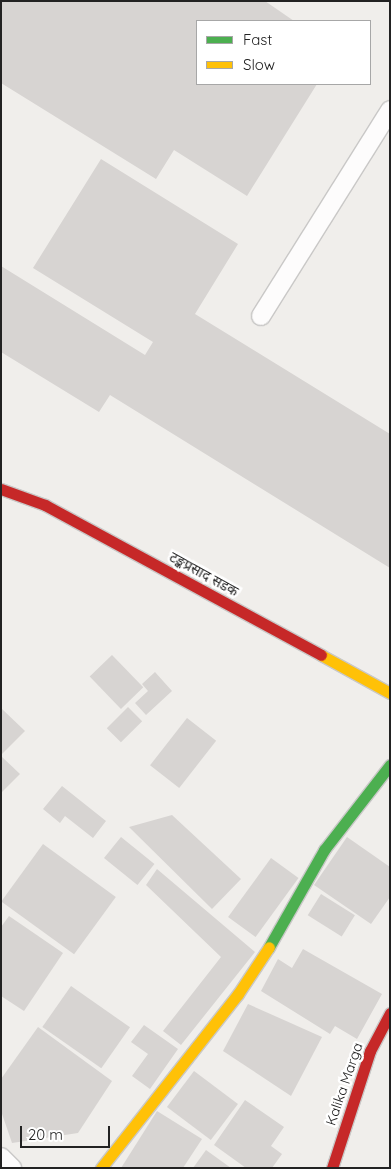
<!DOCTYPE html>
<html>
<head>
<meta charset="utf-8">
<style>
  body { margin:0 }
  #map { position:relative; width:391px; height:1169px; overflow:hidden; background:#f0eeeb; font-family:Quicksand,"Noto Sans Devanagari",sans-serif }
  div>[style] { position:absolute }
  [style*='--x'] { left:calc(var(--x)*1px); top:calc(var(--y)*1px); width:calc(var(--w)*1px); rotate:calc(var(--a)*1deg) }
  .building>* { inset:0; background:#d7d4d2; transform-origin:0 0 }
  .roads { filter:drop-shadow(1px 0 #c9c8c7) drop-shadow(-1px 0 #c9c8c7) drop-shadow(0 1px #c9c8c7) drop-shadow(0 -1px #c9c8c7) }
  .lane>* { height:18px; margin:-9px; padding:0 9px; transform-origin:9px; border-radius:9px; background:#fdfcfc }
  .fast>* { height:11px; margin:-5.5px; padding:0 5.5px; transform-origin:5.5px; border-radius:5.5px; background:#4caf50 }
  .slow>* { height:11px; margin:-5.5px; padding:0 5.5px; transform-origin:5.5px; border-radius:5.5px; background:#ffc107 }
  .jam>* { height:11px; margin:-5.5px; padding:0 5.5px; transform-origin:5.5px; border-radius:5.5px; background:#c62828 }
  span { translate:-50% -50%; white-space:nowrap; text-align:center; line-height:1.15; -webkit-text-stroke:5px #fff; paint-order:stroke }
  .street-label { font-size:14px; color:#222 }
  .frame { position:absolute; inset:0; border:2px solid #222; pointer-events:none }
  .legend { position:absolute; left:196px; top:20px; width:175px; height:65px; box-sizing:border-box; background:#fff; border:1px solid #a7a7a7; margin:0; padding:6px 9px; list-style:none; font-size:15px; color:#222 }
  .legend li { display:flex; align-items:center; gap:10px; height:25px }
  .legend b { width:25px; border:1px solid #a7a7a7 }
  .scale { position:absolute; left:20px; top:1126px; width:90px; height:22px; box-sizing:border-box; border:2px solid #222; border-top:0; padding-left:6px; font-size:15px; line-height:18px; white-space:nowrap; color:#222; -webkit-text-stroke:4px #fff; paint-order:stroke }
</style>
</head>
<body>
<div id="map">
  <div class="building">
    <div style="clip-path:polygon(1px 1px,265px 1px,294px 21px,197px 21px,197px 84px,317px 84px,247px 196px,174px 150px,156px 179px,1px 83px)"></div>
    <div style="clip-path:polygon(101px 159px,238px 244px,195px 314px,390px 434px,390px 568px,110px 395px,99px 412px,1px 352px,1px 266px,145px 355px,153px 342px,33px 268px)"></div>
    <div style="left:112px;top:655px;width:45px;height:31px;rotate:46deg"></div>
    <div style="clip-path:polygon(155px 672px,172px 691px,146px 715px,135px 703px,148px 691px,142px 684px)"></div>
    <div style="left:128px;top:707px;width:20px;height:30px;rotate:45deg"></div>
    <div style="clip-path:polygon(1px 708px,25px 731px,1px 755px)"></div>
    <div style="left:187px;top:718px;width:37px;height:60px;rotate:38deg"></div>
    <div style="clip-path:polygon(1px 756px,20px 774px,1px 793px)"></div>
    <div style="clip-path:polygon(62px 786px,106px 821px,93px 838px,65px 816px,60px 823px,43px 809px)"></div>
    <div style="clip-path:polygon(172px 815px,241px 879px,212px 909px,129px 827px)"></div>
    <div style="left:121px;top:837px;width:43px;height:27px;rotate:39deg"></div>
    <div style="clip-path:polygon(347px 837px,390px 867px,390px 897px,371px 924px,314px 885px)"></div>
    <div style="left:43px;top:844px;width:90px;height:71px;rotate:36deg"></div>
    <div style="left:271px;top:858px;width:34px;height:73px;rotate:36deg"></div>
    <div style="clip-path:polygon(157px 869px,255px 952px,181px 1045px,163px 1031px,221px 957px,146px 885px)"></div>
    <div style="left:321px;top:894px;width:40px;height:25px;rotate:32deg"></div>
    <div style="clip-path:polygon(9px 916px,63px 953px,24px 1011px,1px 996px,1px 927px)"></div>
    <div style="clip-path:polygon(303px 949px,382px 994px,357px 1039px,335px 1026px,330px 1034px,261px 991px,278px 959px,292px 968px)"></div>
    <div style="left:71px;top:986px;width:72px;height:50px;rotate:35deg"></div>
    <div style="clip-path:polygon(248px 1004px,322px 1037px,291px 1096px,223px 1051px)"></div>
    <div style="clip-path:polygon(144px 1025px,178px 1049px,150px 1089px,132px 1076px,148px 1054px,131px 1042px)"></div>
    <div style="clip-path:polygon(38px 1027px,112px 1081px,78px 1133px,12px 1143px,1px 1111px,1px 1079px)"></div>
    <div style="left:194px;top:1071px;width:55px;height:45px;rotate:37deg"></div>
    <div style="clip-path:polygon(245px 1100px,284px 1127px,271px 1146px,282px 1154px,272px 1168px,246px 1168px,214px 1145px)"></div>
    <div style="clip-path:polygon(157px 1111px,202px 1139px,183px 1168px,121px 1168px)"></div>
    <div style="clip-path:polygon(206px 1150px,231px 1168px,193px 1168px)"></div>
  </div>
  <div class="roads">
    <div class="lane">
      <div style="--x:261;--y:316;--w:243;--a:-57.9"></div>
      <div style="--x:1;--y:1157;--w:16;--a:45"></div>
    </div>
    <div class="fast">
      <div style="--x:269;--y:947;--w:112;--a:-60.4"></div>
      <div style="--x:324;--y:850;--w:108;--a:-52.2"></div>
    </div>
    <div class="slow">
      <div style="--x:321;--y:655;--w:79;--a:28.8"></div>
      <div style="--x:101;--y:1168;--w:221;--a:-51.8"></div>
      <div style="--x:238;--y:994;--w:56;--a:-56.6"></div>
    </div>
    <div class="jam">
      <div style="--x:1;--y:489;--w:47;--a:20"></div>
      <div style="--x:45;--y:505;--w:314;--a:28.5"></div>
      <div style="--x:332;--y:1168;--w:123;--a:-72"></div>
      <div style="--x:370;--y:1051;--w:43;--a:-62.2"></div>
    </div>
  </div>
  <div class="street-label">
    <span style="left:204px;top:574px;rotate:29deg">टङ्कप्रसाद सडक</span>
    <span style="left:344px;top:1084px;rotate:-71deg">Kalika Marga</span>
  </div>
  <div class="frame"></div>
  <ul class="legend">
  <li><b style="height:6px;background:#4caf50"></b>Fast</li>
  <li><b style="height:6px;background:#ffc107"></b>Slow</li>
  </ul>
  <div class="scale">20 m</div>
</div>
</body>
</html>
